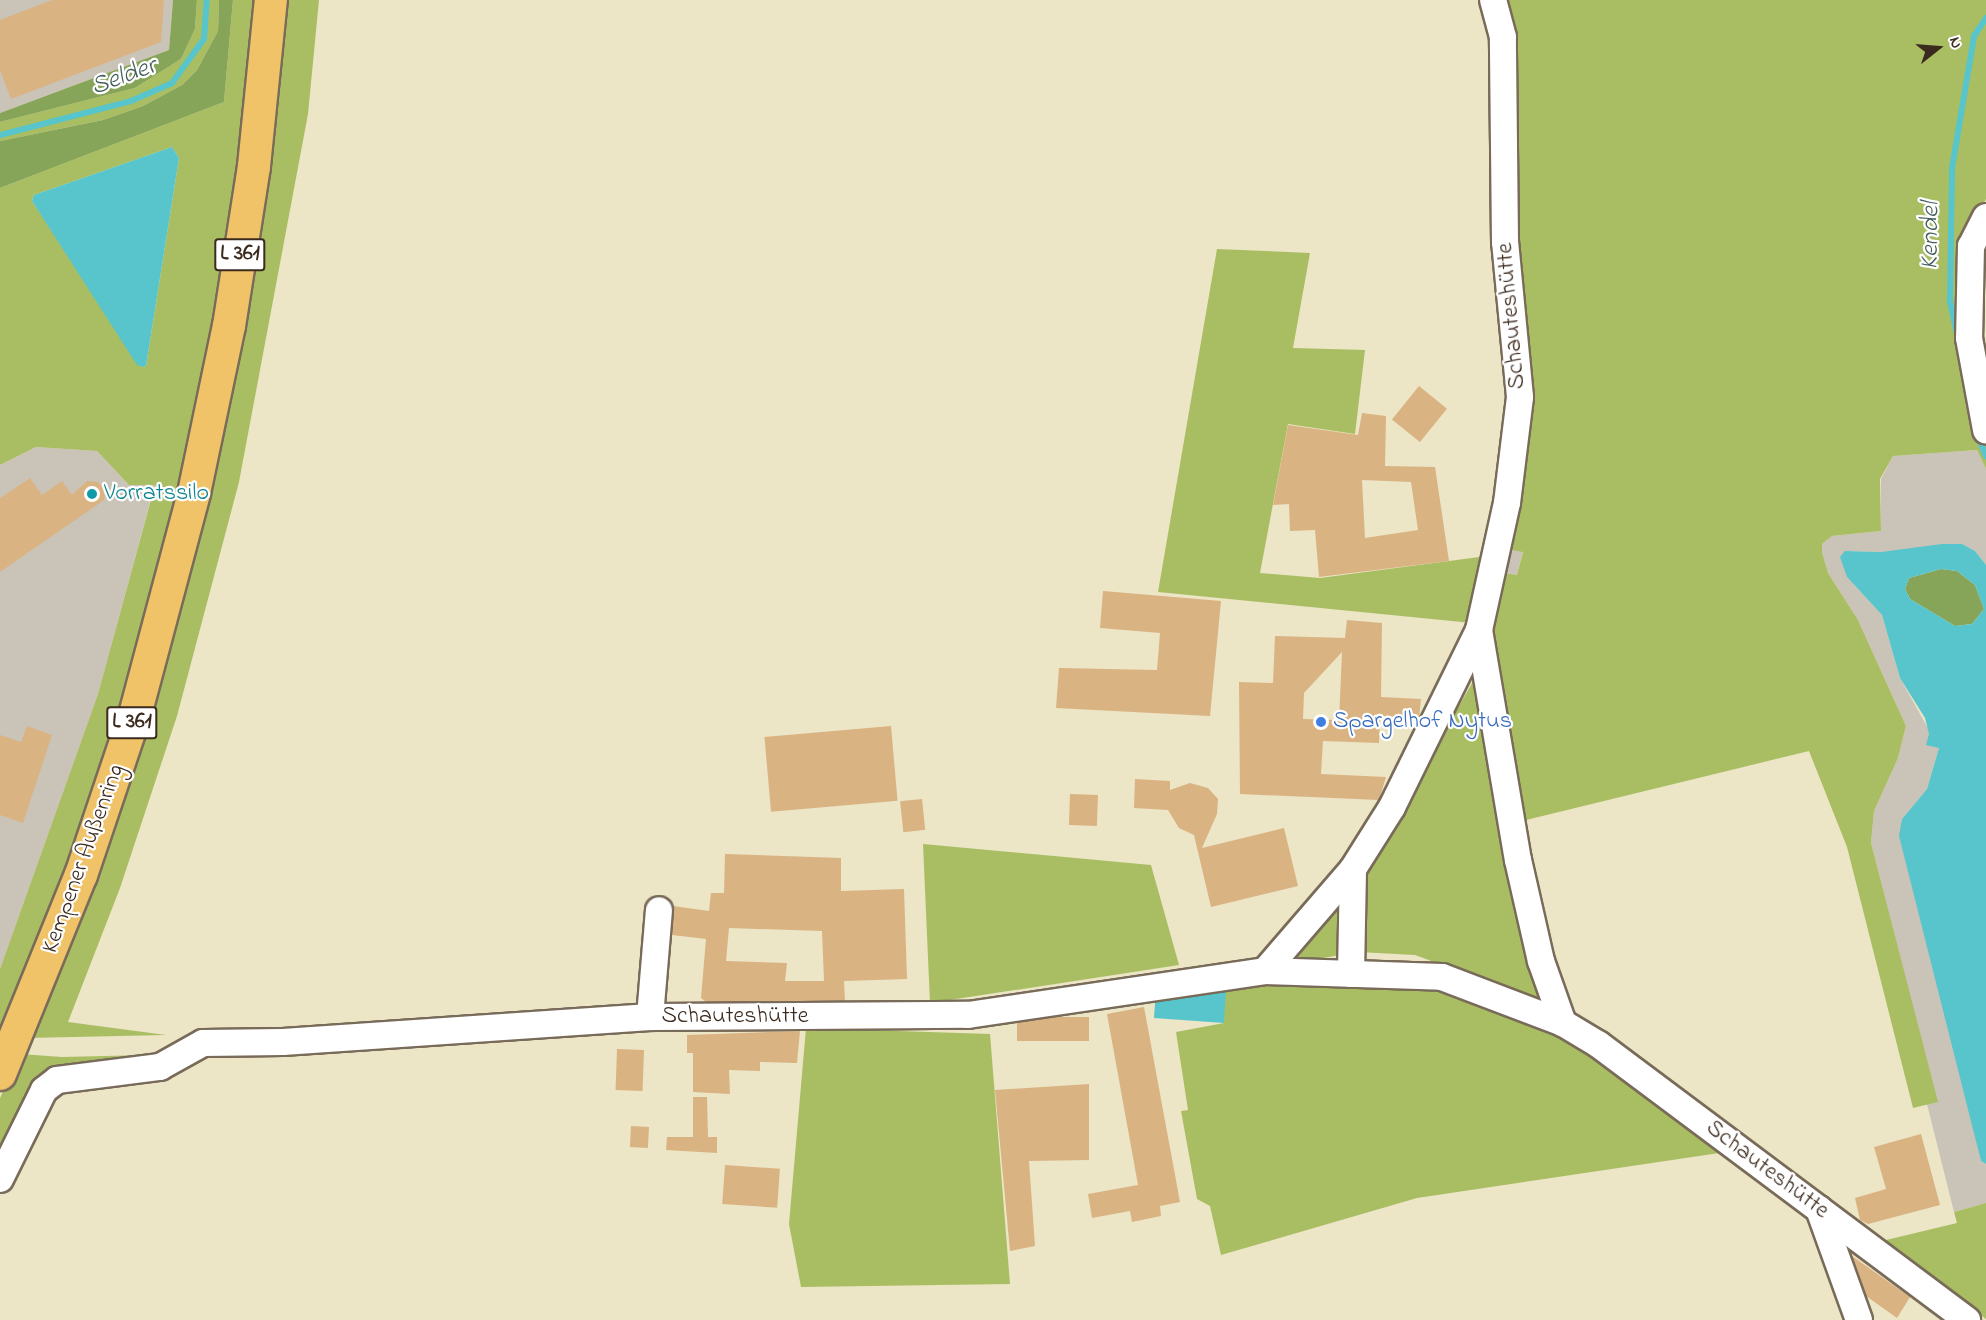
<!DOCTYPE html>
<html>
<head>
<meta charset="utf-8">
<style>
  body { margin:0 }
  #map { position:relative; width:1986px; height:1320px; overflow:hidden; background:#ece5c6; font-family:"Indie Flower",sans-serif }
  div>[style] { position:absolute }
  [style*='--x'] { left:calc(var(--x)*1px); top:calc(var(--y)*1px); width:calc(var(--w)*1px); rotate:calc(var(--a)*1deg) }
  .industrial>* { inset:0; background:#cac3b8 }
  .green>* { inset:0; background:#a9be62 }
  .forest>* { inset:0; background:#86a558 }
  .water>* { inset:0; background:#57c5cb; transform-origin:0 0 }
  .stream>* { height:6px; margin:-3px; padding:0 3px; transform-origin:3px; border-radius:3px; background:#57c5cb }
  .building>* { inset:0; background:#dab383; transform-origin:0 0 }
  .roads { filter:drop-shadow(2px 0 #796b59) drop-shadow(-2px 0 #796b59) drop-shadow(0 2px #796b59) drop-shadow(0 -2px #796b59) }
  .minor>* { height:26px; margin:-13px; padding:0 13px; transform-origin:13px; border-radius:13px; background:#fff }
  .major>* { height:32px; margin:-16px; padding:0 16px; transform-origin:16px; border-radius:16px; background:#f0c369 }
  .dots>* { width:16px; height:16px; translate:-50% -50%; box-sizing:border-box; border:3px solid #fff; border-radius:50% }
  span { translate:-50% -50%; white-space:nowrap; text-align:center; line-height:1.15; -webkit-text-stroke:4.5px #fff; paint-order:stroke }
  .shield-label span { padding:2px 4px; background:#fff; border:2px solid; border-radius:4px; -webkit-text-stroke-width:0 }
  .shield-label { font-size:22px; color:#3b2a1e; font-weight:700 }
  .street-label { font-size:24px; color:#3b2a1e }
  .culture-label { font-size:24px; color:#0d838f }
  .left { translate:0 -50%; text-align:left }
  .shop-label { font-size:24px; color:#366cbe }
  .water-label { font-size:26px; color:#45605b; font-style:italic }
  .north { position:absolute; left:1908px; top:18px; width:60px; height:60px; -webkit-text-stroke:4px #fff; paint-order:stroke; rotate:73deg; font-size:16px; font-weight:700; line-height:24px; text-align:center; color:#3b2a1e }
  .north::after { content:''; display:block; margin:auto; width:21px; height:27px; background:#3b2a1e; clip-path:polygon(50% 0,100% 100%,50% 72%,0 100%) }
</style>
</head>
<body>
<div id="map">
  <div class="industrial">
    <div style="clip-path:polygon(0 0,173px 0,169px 50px,0 113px)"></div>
    <div style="clip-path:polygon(36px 447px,97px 451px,129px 485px,155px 484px,98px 694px,0 969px,0 465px)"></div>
    <div style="clip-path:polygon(1977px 450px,1986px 469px,1986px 565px,1975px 551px,1962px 544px,1881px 552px,1845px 551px,1847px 577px,1882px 615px,1900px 678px,1939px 748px,1927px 789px,1902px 819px,1981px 1161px,1986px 1164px,1986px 1203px,1954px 1212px,1927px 1104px,1937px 1102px,1871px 843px,1874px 811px,1898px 758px,1906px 726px,1858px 620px,1828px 573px,1822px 552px,1822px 544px,1832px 536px,1881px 531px,1881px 479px,1893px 456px)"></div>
    <div style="clip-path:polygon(1507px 549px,1523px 551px,1517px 575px,1503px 573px)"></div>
  </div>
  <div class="green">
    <div style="clip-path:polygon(197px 0,219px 0,218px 31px,197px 70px,182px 85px,143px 106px,103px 120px,0 141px,0 122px,135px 88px,181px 59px,195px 29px)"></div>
    <div style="clip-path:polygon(evenodd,233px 0,256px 0,235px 215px,186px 483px,110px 757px,0 1035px,0 969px,98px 694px,155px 485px,129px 485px,97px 451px,36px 447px,0 465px,0 188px,224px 102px,233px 0,172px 147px,179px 158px,146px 366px,142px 367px,32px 201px,34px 195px,172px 147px)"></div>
    <div style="clip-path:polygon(284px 0,319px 0,308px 114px,239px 482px,177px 716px,120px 888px,68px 1022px,166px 1035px,26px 1038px,96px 874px)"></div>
    <div style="clip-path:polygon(1504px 0,1986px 0,1986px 199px,1978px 215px,1982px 434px,1986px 443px,1986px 469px,1977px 450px,1893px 456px,1880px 479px,1881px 531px,1832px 536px,1822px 544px,1822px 552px,1828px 573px,1858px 620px,1906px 726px,1898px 758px,1874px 811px,1871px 843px,1938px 1102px,1913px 1108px,1847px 847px,1809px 751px,1518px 822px,1502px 729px,1493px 631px,1503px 573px,1517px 575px,1523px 552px,1507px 549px,1512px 224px)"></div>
    <div style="clip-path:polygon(1217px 249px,1310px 253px,1293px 348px,1365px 350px,1355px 434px,1288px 424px,1260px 573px,1320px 578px,1487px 556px,1472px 623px,1158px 592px)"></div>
    <div style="clip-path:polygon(1475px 678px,1546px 1003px,1415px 955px,1358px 952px,1359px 881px)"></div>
    <div style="clip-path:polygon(923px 844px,1151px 865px,1179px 965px,930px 1003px)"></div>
    <div style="clip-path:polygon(1347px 896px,1346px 954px,1289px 964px,1320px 928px)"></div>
    <div style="clip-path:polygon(1285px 982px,1384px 983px,1443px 993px,1579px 1041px,1726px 1152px,1417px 1198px,1221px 1255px,1210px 1206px,1197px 1199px,1181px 1111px,1188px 1110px,1176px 1032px,1224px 1023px,1157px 1002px)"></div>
    <div style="clip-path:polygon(806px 1028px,990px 1034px,1010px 1284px,801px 1287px,789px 1224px)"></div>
    <div style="clip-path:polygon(20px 1054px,62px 1057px,148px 1055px,49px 1074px,0 1163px,0 1098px)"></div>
    <div style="clip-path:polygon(1986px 1203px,1986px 1319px,1882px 1241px,1957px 1223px,1954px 1212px)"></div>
  </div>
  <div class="forest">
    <div style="clip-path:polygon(173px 0,197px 0,195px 29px,181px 59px,135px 88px,0 122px,0 113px,169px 50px)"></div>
    <div style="clip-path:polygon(219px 0,233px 0,224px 102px,0 188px,0 141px,103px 120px,143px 106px,182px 85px,197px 70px,218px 31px)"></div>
    <div style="clip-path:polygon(1941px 569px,1957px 571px,1975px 585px,1984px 609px,1972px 624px,1955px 626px,1910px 599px,1905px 589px,1909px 578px)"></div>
  </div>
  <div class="water">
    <div style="clip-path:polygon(172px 147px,179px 158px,146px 366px,143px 367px,137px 365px,32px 201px,34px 195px)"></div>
    <div style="clip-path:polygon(evenodd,1942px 544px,1962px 544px,1975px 551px,1986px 565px,1986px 1164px,1981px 1161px,1899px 836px,1902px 819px,1927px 789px,1939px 748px,1926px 745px,1929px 734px,1925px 718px,1900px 678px,1882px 615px,1847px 577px,1840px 557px,1845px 551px,1881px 552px,1942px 544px,1941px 569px,1957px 571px,1975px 585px,1984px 609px,1972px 624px,1955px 626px,1910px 599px,1905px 589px,1909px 578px,1941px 569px)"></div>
    <div style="left:1226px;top:992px;width:31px;height:70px;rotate:94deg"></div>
  </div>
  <div class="stream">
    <div style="--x:0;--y:135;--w:135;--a:-14.5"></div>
    <div style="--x:131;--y:101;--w:45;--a:-23.7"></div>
    <div style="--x:172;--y:83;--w:54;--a:-54"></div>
    <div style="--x:204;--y:39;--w:39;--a:-86"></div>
    <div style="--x:1958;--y:339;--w:40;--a:-102"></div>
    <div style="--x:1950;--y:300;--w:132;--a:-89.1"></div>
    <div style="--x:1952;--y:168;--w:134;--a:-80.5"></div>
    <div style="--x:1974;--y:36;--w:22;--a:-56"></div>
    <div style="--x:1977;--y:434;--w:24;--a:68"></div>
  </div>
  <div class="building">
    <div style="clip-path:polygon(52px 0,164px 0,161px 42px,11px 99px,0 70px,0 20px)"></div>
    <div style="left:1419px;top:386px;width:36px;height:43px;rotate:39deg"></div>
    <div style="clip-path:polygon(evenodd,1362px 413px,1386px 416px,1385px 466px,1435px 467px,1449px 561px,1319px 577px,1315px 530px,1290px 531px,1289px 504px,1273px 505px,1288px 425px,1358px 435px,1362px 413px,1362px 480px,1411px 482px,1418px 530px,1365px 538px,1362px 480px)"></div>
    <div style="clip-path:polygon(30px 478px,42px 495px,62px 481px,72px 495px,87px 481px,98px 482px,105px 490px,104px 500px,0 572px,0 498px)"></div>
    <div style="clip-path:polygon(1103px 591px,1221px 601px,1210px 716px,1056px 708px,1059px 668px,1157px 670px,1160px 633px,1100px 628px)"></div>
    <div style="clip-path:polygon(evenodd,1347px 620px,1382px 623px,1381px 697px,1421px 699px,1419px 718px,1380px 716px,1379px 743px,1323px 741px,1321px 774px,1386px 777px,1379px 800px,1240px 794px,1239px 682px,1273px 683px,1275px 636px,1345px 638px,1347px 620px,1342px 652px,1339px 720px,1303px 719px,1304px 693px,1342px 652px)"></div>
    <div style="clip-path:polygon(27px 726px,52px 735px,23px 823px,0 815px,0 735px,21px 742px)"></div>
    <div style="left:891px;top:726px;width:75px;height:127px;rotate:85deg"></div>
    <div style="clip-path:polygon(1135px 779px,1170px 781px,1170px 790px,1190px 783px,1208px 788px,1218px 799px,1217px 814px,1202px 848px,1284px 828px,1298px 886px,1211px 907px,1194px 835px,1179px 828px,1168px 810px,1134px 808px)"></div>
    <div style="left:1070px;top:794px;width:28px;height:31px;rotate:2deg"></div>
    <div style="left:922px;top:799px;width:31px;height:22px;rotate:84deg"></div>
    <div style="clip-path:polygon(evenodd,725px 854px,841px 858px,841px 891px,904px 889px,907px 979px,844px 981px,845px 1001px,706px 1002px,701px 998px,706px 939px,672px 935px,673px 906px,709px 911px,711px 893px,724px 893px,725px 854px,729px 928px,822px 931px,824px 981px,785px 981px,787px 963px,726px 961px,729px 928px)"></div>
    <div style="clip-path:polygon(1144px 1007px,1180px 1202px,1160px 1206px,1161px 1216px,1132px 1222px,1130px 1211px,1092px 1218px,1088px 1194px,1138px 1185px,1107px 1014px)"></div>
    <div style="left:1089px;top:1017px;width:24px;height:72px;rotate:90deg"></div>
    <div style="clip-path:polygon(800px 1031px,797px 1063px,760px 1062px,760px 1071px,729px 1070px,730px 1094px,693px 1092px,693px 1053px,687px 1053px,687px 1035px)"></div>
    <div style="left:617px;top:1049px;width:27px;height:41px;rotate:2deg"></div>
    <div style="clip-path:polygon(1089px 1084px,1089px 1160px,1029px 1161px,1035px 1246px,1010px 1251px,995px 1090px)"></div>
    <div style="clip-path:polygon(693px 1097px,707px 1097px,708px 1137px,717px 1137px,717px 1153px,666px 1150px,667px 1137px,693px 1137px)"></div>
    <div style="left:631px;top:1126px;width:18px;height:21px;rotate:3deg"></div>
    <div style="clip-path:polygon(1921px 1134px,1940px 1205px,1868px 1224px,1860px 1220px,1855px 1198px,1886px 1189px,1874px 1147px)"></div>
    <div style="left:725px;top:1165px;width:55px;height:39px;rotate:4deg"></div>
    <div style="clip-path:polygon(1852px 1256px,1910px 1297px,1897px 1318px,1866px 1296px)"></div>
  </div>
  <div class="roads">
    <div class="minor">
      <div style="--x:1986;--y:217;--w:33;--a:117"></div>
      <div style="--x:1971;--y:246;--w:92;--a:91.2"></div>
      <div style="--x:1969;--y:338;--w:94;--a:79.5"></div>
      <div style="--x:1479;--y:630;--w:233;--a:80.4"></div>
      <div style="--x:1518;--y:860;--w:104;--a:77.2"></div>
      <div style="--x:1541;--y:961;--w:66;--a:70.5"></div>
      <div style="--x:1265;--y:971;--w:135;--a:-49.2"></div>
      <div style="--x:1353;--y:869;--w:73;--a:-57.8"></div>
      <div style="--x:1392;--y:807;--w:197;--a:-63.8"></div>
      <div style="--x:1479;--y:630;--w:130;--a:-77.6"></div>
      <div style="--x:1507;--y:503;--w:107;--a:-83"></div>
      <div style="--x:1520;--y:397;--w:156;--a:-95.5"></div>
      <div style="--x:1505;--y:242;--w:205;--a:-90.6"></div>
      <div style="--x:1503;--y:37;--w:38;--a:-105"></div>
      <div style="--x:1351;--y:974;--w:105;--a:-88.9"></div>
      <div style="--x:650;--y:1017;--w:107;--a:-85.2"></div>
      <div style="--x:0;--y:1179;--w:99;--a:-63.7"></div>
      <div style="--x:44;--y:1090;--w:16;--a:-38"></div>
      <div style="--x:57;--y:1080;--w:104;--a:-7.2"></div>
      <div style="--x:160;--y:1067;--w:49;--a:-29.2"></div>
      <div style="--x:203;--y:1043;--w:80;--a:-0.7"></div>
      <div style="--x:283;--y:1042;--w:368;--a:-3.9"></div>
      <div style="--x:650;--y:1017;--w:318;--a:-0.4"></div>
      <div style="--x:968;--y:1015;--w:300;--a:-8.4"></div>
      <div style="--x:1265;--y:971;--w:177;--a:1.9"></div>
      <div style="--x:1442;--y:977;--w:129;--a:20.8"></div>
      <div style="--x:1563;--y:1023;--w:41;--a:31"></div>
      <div style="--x:1598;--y:1044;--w:461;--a:36.8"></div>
      <div style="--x:1819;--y:1209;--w:118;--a:70.2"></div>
    </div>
    <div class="major">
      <div style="--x:0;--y:1074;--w:215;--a:-67.9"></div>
      <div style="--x:81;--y:875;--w:169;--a:-71.4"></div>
      <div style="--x:135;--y:715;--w:230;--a:-75.1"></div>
      <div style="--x:194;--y:493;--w:171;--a:-78.2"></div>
      <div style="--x:229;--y:326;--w:162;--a:-81.1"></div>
      <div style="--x:254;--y:166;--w:167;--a:-84.2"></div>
    </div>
  </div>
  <div class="dots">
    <div style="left:92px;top:494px;background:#0f9aa8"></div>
    <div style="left:1321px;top:722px;background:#3f7fe0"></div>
  </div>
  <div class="shield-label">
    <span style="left:240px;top:255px">L 361</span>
    <span style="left:132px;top:723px">L 361</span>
  </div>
  <div class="street-label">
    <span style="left:1512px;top:316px;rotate:-95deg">Schauteshütte</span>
    <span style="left:84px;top:859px;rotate:-70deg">Kempener Außenring</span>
    <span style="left:735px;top:1017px">Schauteshütte</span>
    <span style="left:1767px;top:1170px;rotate:37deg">Schauteshütte</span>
  </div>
  <div class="culture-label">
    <span class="left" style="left:104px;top:494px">Vorratssilo</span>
  </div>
  <div class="shop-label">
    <span class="left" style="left:1333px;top:722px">Spargelhof Nytus</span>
  </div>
  <div class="water-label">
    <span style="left:124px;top:78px;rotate:-20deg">Selder</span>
    <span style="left:1932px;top:236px;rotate:-89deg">Kendel</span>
  </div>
  <div class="north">N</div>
</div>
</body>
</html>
